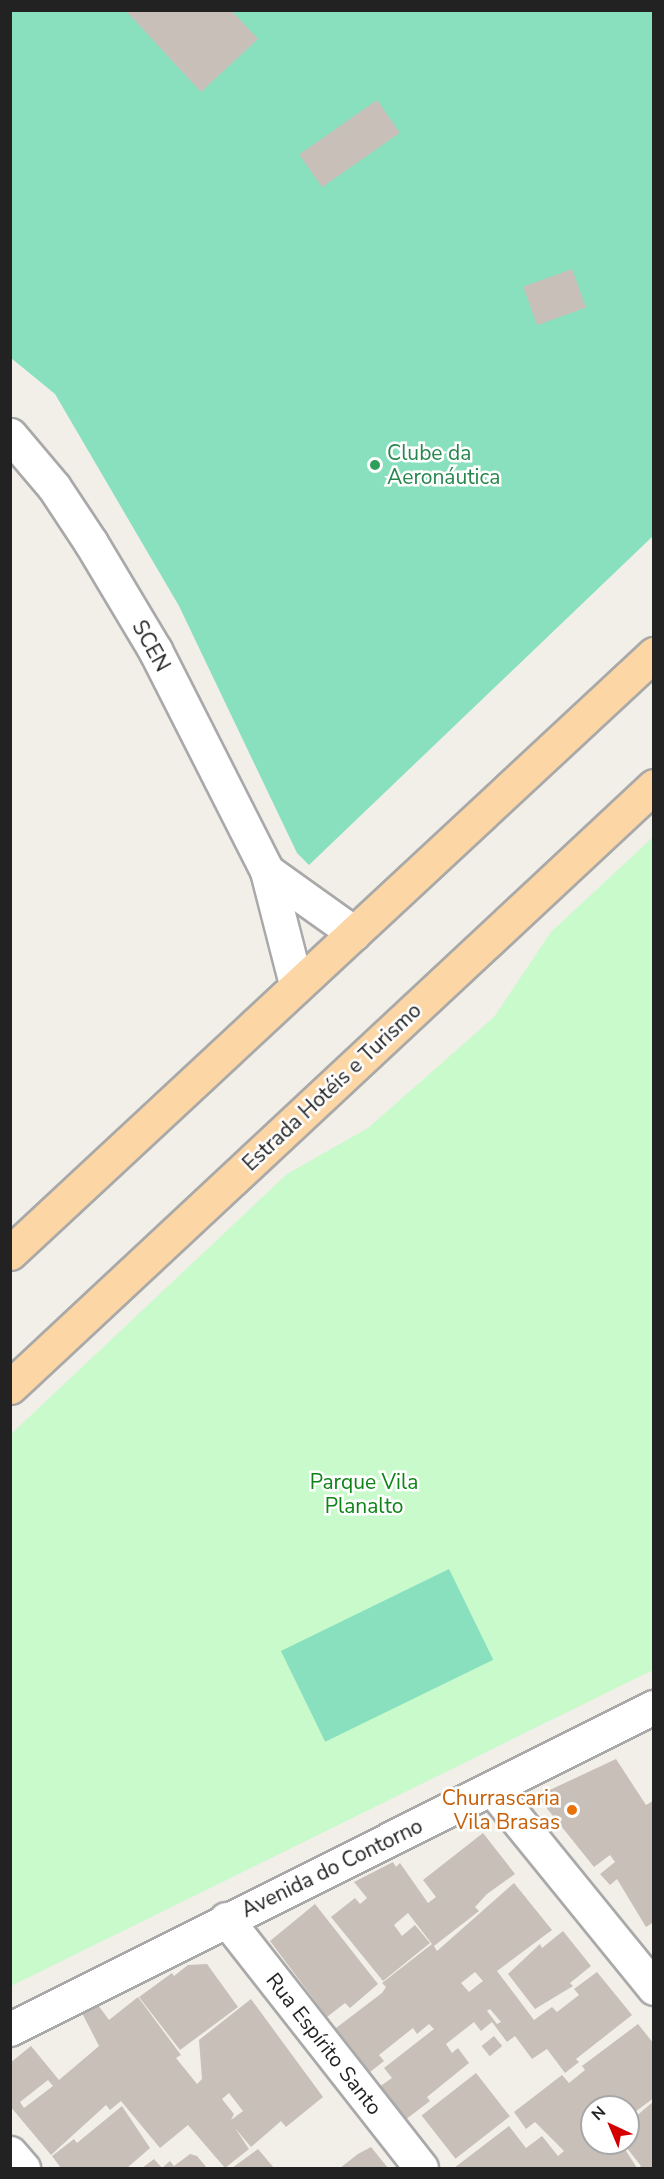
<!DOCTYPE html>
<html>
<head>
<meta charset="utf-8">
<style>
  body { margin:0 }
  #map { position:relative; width:664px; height:2179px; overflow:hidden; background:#f2efe9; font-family:"Nunito Sans",sans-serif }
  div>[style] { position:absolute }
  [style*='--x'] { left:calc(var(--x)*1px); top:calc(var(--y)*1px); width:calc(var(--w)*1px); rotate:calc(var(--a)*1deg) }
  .park>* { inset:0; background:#c8facc }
  .pitch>* { inset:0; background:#88e0be; transform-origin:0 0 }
  .building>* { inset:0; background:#c7bfb8; transform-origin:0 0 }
  .roads { filter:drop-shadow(2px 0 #a9a9a9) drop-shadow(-2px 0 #a9a9a9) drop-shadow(0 2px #a9a9a9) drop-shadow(0 -2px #a9a9a9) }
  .minor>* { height:33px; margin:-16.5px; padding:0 16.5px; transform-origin:16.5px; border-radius:16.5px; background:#fff }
  .major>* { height:33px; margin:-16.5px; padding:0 16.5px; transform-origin:16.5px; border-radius:16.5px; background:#fcd6a4 }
  .dots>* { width:16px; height:16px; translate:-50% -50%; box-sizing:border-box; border:3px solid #fff; border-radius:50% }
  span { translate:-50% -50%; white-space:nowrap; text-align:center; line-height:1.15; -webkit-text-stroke:5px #fff; paint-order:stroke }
  .leisure-label { font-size:21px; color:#27864d }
  .left { translate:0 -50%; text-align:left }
  .street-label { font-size:21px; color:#222 }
  .park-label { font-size:21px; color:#0c8416 }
  .food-label { font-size:21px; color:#c56008 }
  .right { translate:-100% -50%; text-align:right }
  .frame { position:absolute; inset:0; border:12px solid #222; pointer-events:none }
  .north { position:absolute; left:580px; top:2095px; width:60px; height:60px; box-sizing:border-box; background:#fff; border:2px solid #a7a7a7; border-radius:50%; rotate:316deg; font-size:16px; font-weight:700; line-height:24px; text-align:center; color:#222 }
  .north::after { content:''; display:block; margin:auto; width:21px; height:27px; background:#d40000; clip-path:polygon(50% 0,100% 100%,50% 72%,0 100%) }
</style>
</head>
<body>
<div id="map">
  <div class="park">
    <div style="clip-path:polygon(653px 837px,653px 1670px,11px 1986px,11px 1434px,287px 1174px,368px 1128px,494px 1017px,551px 932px)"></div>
  </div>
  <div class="pitch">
    <div style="clip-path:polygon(10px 11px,653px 11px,653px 536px,309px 865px,297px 853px,179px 606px,55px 394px,11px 358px)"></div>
    <div style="left:449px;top:1569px;width:101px;height:187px;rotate:64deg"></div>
  </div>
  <div class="building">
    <div style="clip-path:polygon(125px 10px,231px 10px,258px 39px,201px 92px)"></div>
    <div style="left:377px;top:100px;width:40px;height:95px;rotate:55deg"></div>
    <div style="left:572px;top:269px;width:41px;height:52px;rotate:70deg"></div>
    <div style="clip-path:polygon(616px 1759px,646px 1805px,653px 1801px,654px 1784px,654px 1922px,646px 1927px,617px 1879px,610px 1885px,600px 1874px,615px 1862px,610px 1855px,594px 1867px,537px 1796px)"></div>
    <div style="clip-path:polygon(evenodd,483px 1833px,515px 1874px,487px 1894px,475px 1907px,479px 1911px,434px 1946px,437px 1951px,514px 1883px,552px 1930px,497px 1971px,534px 2020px,552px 2007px,557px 2012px,579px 1995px,574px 1989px,597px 1972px,632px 2015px,576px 2059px,579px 2062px,565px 2073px,547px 2049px,532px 2059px,515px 2036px,507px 2042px,492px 2022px,481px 2031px,474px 2022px,446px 2044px,452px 2053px,458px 2048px,469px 2063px,427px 2097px,430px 2101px,405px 2120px,379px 2087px,392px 2078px,384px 2068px,434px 2029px,429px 2024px,417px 2034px,413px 2028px,379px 2055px,384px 2061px,370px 2072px,336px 2028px,382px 1993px,386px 1987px,382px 1983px,432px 1944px,408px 1913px,394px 1925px,402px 1936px,415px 1925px,430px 1943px,383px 1981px,331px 1917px,355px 1898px,360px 1904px,367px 1898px,354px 1882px,393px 1862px,396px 1867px,400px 1863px,428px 1903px,436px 1897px,423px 1880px,483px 1833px,475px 1972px,483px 1981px,469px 1992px,461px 1983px,475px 1972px,483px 1833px,490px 2009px,501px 2022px,497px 2024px,487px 2011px,490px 2009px)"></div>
    <div style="clip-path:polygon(315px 1904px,378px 1984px,350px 2008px,345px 2003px,327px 2017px,270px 1941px)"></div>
    <div style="clip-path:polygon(563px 1931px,591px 1966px,570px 1983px,573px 1986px,535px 2009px,508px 1974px,540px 1944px,542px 1948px)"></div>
    <div style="clip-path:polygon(207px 1964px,238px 2007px,180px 2050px,139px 1997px,172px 1973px,174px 1976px,188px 1965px)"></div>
    <div style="clip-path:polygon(evenodd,138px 1997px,181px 2055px,176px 2058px,197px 2084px,202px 2079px,199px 2040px,251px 1999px,323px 2097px,286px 2127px,281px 2121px,251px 2147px,235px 2128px,249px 2149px,225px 2168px,188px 2125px,160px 2148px,121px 2101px,110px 2110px,106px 2105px,51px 2155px,10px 2106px,10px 2063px,31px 2046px,59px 2080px,99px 2046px,82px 2013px,98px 2005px,109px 2020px,138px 1997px,48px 2080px,53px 2086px,24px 2108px,20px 2102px,48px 2080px,138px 1997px,229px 2093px,243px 2111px,231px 2120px,234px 2114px,222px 2099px,229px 2093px)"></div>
    <div style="clip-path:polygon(638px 2024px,654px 2044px,654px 2098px,628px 2117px,628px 2107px,592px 2107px,592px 2143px,621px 2143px,637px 2168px,454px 2168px,509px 2126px,526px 2148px,542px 2136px,558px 2156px,564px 2151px,535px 2122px,526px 2129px,514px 2112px,562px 2075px,569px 2083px,585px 2070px,582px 2066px)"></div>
    <div style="left:494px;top:2036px;width:13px;height:16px;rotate:51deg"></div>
    <div style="left:476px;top:2073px;width:55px;height:69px;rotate:52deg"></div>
    <div style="clip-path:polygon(654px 2101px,654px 2168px,638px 2168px,641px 2166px,623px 2143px,628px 2143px,628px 2123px)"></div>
    <div style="clip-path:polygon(122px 2106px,150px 2148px,127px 2168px,61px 2168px,52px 2156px,74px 2139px,77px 2143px)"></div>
    <div style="clip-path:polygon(371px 2147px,388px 2168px,340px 2168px,358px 2154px)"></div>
    <div style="clip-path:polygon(258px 2149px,274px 2168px,232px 2168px)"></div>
    <div style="clip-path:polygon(190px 2154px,197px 2156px,207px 2168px,142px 2168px,154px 2159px,162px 2168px,170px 2161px,174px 2166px)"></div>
  </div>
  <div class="roads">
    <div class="minor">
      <div style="--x:10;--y:435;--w:68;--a:49.8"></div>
      <div style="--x:54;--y:487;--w:67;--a:56.5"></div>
      <div style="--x:91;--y:543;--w:125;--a:59.1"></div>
      <div style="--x:155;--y:650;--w:248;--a:63.1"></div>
      <div style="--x:267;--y:871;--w:117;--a:75.6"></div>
      <div style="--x:267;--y:871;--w:107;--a:35.5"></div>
      <div style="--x:493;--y:1790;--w:255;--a:50.9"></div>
      <div style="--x:226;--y:1919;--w:316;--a:51.9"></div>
      <div style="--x:10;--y:2029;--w:720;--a:-26.57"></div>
      <div style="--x:10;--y:2153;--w:20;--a:49"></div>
    </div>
    <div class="major">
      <div style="--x:10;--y:1253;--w:880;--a:-42.93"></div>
      <div style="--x:10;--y:1387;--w:881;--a:-43.02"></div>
    </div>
  </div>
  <div class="dots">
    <div style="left:375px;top:465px;background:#2e9e5b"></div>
    <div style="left:572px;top:1810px;background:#e8710a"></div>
  </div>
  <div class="leisure-label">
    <span class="left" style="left:387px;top:465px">Clube da<br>Aeronáutica</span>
  </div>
  <div class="street-label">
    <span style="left:151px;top:646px;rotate:61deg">SCEN</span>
    <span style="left:332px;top:1087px;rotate:-43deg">Estrada Hotéis e Turismo</span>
    <span style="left:332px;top:1868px;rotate:-26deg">Avenida do Contorno</span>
    <span style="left:324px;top:2044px;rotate:52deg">Rua Espírito Santo</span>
  </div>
  <div class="park-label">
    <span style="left:364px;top:1494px">Parque Vila<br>Planalto</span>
  </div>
  <div class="food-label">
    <span class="right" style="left:560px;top:1810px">Churrascaria<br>Vila Brasas</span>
  </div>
  <div class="frame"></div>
  <div class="north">N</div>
</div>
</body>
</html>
